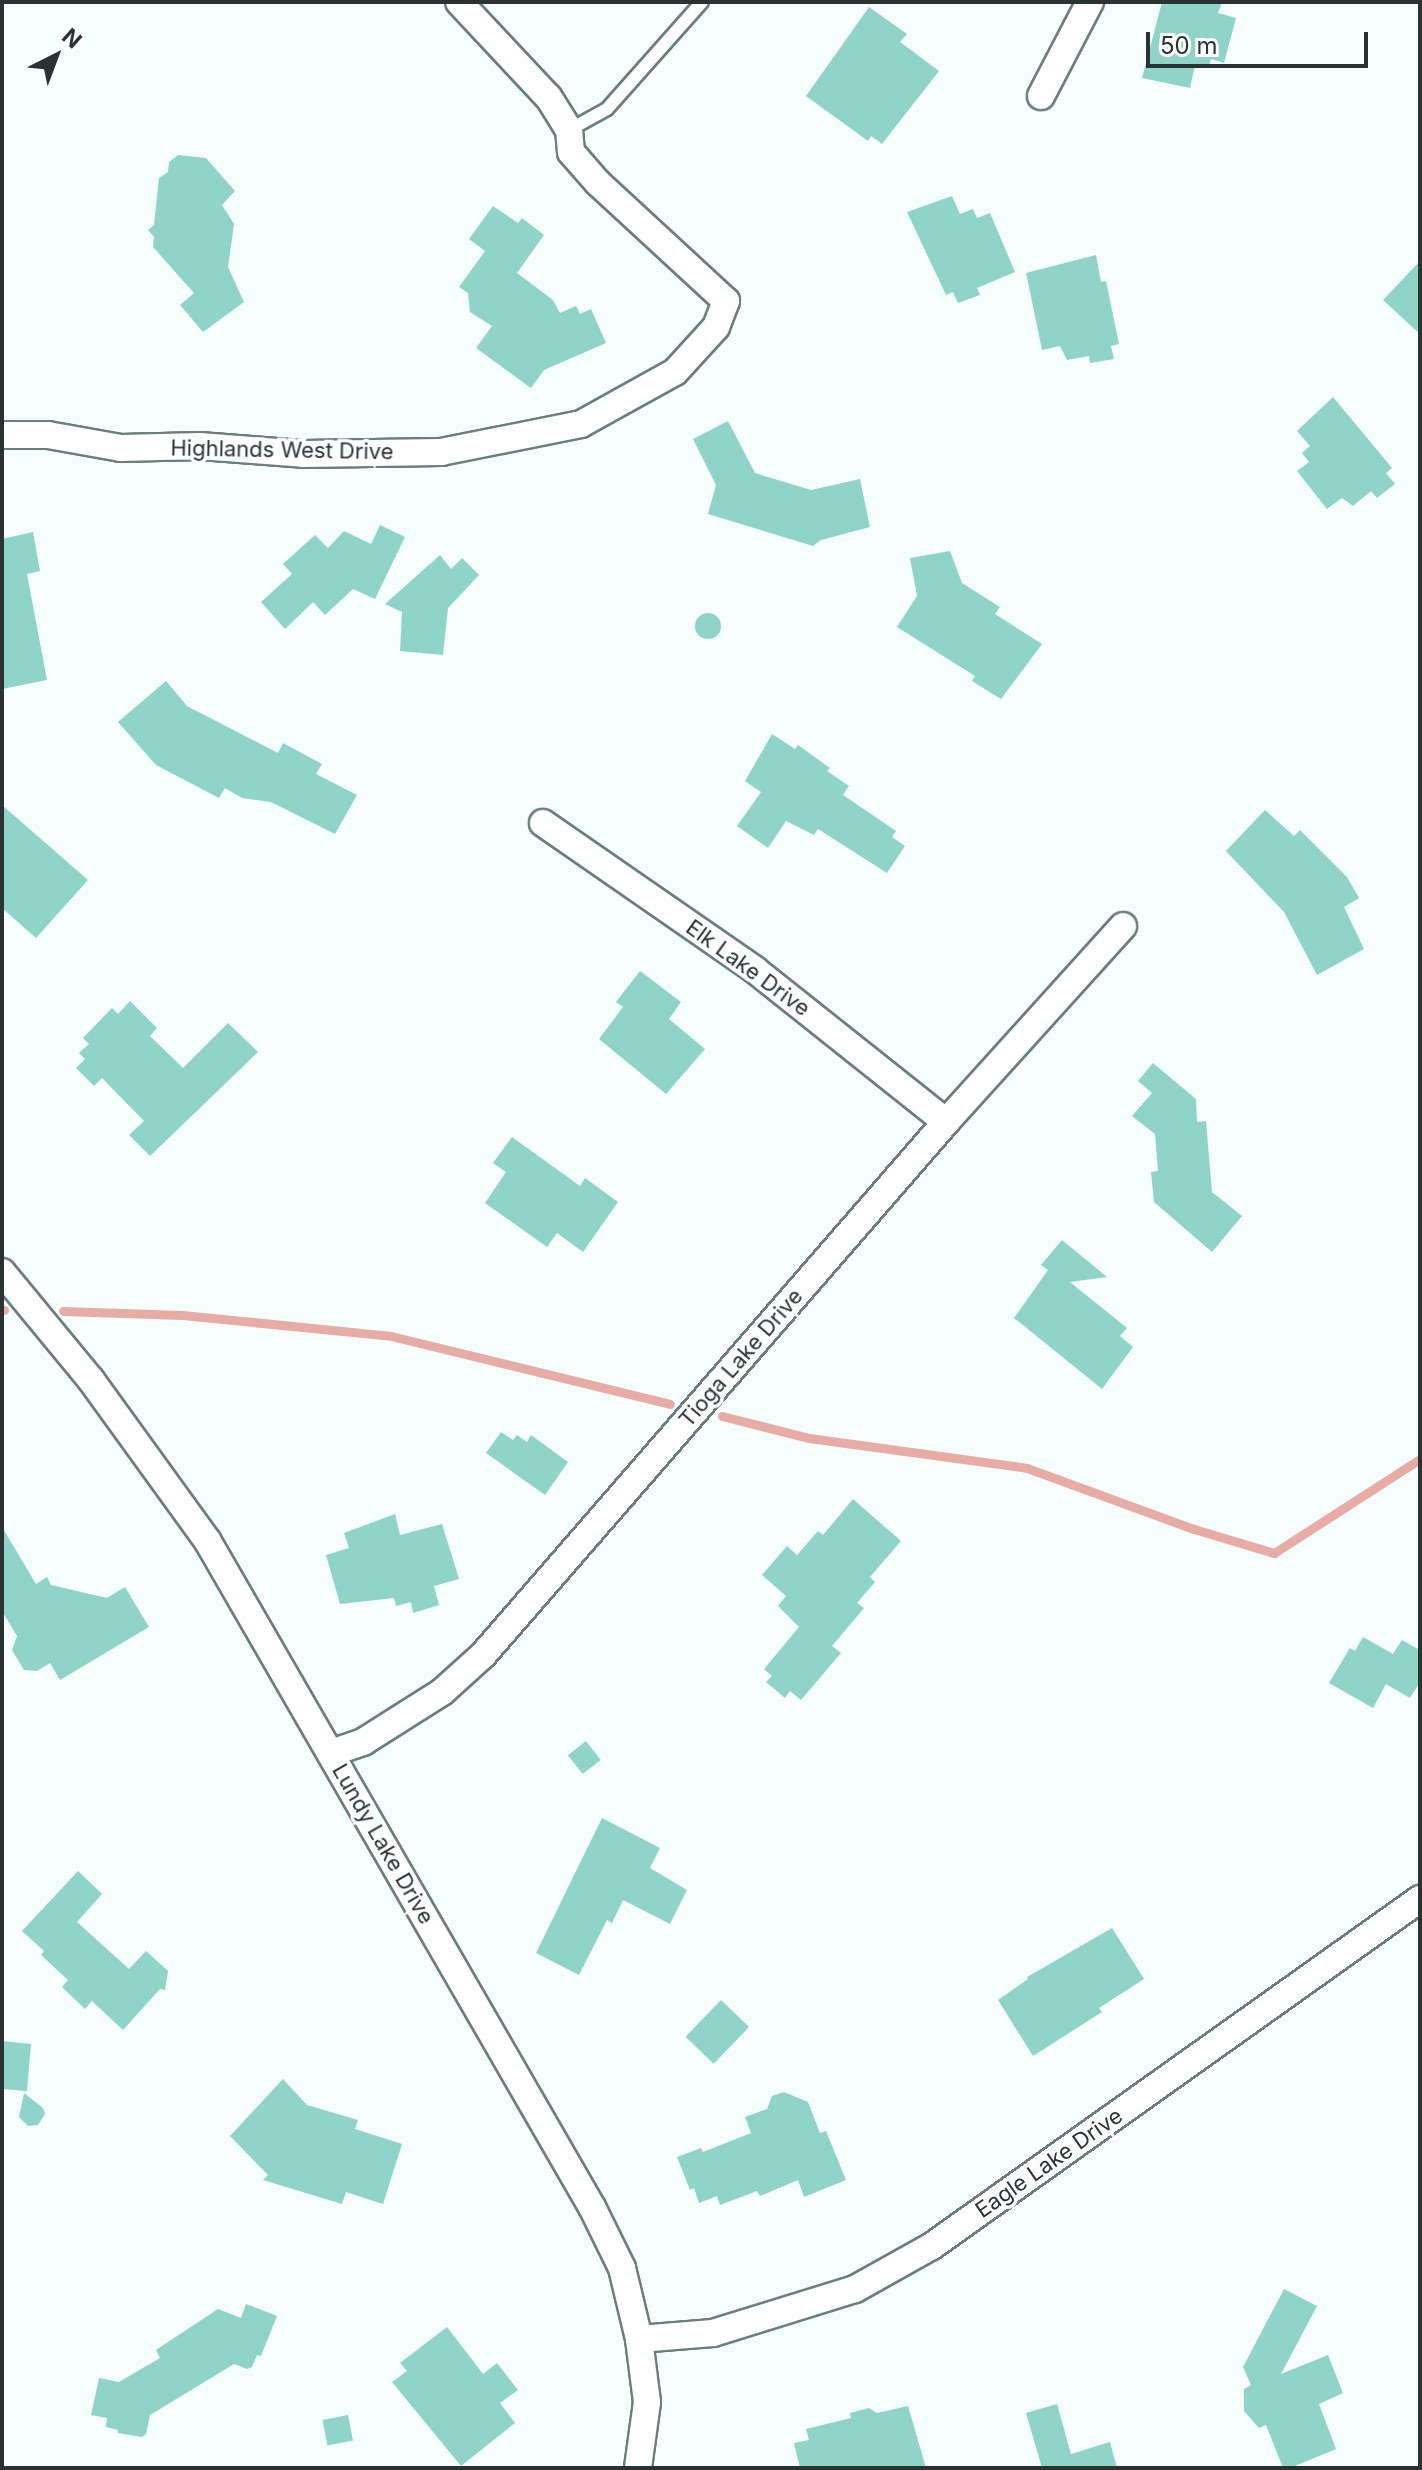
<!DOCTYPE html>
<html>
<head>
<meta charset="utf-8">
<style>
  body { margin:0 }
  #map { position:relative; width:1422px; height:2470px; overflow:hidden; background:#f5fefc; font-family:Inter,sans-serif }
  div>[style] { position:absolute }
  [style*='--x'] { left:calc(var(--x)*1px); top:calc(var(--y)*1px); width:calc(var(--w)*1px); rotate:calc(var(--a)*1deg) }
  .stream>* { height:9px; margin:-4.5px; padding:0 4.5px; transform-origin:4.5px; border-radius:4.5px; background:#e7aca5 }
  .building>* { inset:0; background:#90d4c9; transform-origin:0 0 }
  .round { border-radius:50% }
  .roads { filter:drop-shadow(2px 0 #6a7f7b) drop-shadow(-2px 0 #6a7f7b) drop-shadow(0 2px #6a7f7b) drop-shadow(0 -2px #6a7f7b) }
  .service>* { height:12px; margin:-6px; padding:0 6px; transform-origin:6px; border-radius:6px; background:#fff }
  .minor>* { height:26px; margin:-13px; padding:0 13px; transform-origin:13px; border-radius:13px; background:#fff }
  span { translate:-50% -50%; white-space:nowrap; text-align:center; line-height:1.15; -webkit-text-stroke:7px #fff; paint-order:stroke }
  .street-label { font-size:22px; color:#2a3332 }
  .frame { position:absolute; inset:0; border:4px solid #2a3332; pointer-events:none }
  .north { position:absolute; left:16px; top:16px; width:80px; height:80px; -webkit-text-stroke:6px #fff; paint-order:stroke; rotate:42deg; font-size:22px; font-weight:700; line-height:32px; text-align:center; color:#2a3332 }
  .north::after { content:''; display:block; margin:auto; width:28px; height:36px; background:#2a3332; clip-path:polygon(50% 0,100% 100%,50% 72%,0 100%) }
  .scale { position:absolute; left:1146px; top:32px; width:222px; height:36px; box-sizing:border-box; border:4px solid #2a3332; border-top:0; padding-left:10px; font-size:24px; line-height:28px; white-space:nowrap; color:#2a3332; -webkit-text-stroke:6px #fff; paint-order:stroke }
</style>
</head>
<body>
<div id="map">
  <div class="stream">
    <div style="--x:2;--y:1310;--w:2;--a:0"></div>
    <div style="--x:63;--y:1311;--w:119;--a:1.9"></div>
    <div style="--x:182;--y:1315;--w:210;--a:5.7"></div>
    <div style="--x:391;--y:1336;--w:287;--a:13.7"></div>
    <div style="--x:722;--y:1416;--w:90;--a:14.2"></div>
    <div style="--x:809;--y:1438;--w:220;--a:7.8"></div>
    <div style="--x:1027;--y:1468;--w:178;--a:20.1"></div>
    <div style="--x:1194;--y:1529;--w:84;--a:16.7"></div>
    <div style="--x:1274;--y:1553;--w:174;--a:-32.8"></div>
  </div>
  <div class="building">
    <div style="clip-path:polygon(1162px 2px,1222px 2px,1218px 13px,1236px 18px,1224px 63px,1211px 59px,1208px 68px,1195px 65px,1190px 88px,1142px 78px)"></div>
    <div style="clip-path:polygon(869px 7px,907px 34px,900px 42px,939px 71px,882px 144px,871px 136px,868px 141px,806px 96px)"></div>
    <div style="clip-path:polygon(178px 155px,206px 158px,235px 191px,222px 205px,234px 224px,228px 267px,244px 302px,203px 332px,180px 305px,194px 293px,153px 247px,154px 237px,148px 230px,154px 225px,159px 178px,168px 172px,169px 162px)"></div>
    <div style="clip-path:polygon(952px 196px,960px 214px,973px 209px,977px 218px,990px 213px,1015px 272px,977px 288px,980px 295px,958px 303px,953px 292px,946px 295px,907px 212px)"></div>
    <div style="clip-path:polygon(493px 206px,518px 223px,522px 218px,544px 235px,517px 273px,553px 300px,560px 313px,576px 306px,580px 314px,591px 309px,606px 343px,544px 370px,531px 388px,476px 348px,492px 326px,470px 312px,468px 293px,459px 287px,485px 251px,469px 239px)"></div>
    <div style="clip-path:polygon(1096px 255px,1101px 282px,1106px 281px,1119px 344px,1111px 346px,1114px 359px,1090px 363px,1089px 356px,1067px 360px,1060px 346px,1042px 350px,1026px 273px)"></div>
    <div style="clip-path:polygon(1420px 261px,1420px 334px,1383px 300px)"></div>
    <div style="clip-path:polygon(1333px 397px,1392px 468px,1386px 473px,1395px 484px,1377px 498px,1371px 491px,1353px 506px,1342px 498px,1327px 509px,1297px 471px,1309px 462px,1302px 453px,1310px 446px,1297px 431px)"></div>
    <div style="clip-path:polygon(728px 421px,755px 473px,811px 490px,860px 479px,870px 527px,821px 540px,813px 546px,708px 514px,716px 485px,693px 439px)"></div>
    <div style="clip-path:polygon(380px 525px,405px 537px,375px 599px,353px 589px,325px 615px,313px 602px,285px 629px,261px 602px,292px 574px,283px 564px,315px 535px,328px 548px,344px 531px,371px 544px)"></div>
    <div style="clip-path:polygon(33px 532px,40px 571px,27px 574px,47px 680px,2px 689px,2px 539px)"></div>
    <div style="clip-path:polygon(950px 551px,962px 583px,1000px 607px,995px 614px,1042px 644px,1001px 699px,972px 681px,975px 676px,897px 627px,917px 596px,910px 558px)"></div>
    <div style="clip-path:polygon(440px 555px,451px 569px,462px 558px,479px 575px,448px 608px,443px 655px,400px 651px,402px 612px,385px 604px)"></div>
    <div class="round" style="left:695px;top:613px;width:26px;height:26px"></div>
    <div style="clip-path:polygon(166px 681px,187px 706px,278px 753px,283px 743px,322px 764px,316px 774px,357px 795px,335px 834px,271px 802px,242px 798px,225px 788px,219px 798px,156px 765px,118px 722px)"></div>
    <div style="clip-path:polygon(772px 734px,795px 749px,798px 745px,830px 768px,827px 771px,849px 786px,843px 795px,896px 831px,892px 837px,905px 846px,887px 873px,818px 829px,814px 835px,786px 821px,768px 848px,737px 826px,761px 792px,745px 781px)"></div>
    <div style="clip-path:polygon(2px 805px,88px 880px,36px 938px,2px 908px)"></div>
    <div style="clip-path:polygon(1265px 810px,1294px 836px,1300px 830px,1347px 877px,1359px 898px,1344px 907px,1364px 949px,1317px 975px,1284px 912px,1226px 851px)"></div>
    <div style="clip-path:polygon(640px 971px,681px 1002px,669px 1019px,705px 1049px,666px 1094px,599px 1039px,623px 1007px,616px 1002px)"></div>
    <div style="clip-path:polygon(130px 1001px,157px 1028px,150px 1036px,183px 1068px,228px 1023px,258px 1052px,150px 1156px,129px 1135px,144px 1121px,102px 1078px,94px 1086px,76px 1068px,85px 1059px,79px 1053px,89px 1044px,83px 1038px,112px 1008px,118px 1014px)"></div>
    <div style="clip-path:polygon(1153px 1063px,1196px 1099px,1197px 1122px,1206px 1121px,1212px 1192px,1242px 1216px,1212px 1252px,1154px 1202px,1151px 1172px,1158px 1171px,1155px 1134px,1132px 1116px,1152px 1093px,1138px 1081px)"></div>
    <div style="clip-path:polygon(512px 1137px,580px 1186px,585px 1178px,618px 1202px,583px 1252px,557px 1233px,547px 1247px,485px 1203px,506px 1172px,493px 1163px)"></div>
    <div style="clip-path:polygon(1062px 1240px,1107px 1277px,1070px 1282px,1127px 1328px,1120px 1336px,1133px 1347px,1102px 1389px,1014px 1318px,1048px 1270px,1041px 1265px)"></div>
    <div style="clip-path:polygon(501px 1432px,513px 1440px,517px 1435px,527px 1442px,531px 1435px,568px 1462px,545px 1495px,486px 1453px)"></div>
    <div style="clip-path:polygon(853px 1499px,901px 1541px,870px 1577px,875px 1582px,857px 1603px,864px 1608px,832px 1646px,841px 1653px,801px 1700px,790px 1691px,785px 1698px,766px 1682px,772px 1676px,764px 1669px,799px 1627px,778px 1606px,786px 1596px,762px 1575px,787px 1546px,797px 1555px,818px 1531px,823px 1535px)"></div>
    <div style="clip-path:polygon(395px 1514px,400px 1535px,442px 1524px,459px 1579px,434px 1586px,439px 1605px,413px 1613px,411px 1602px,396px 1606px,394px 1598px,340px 1604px,326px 1555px,349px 1548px,344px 1533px)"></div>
    <div style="clip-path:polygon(2px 1527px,36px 1584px,47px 1577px,51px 1585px,107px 1598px,125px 1587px,149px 1627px,60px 1680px,50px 1663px,37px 1671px,24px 1670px,12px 1650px,17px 1636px,2px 1611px)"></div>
    <div style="clip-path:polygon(1363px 1637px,1393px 1654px,1402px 1640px,1420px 1650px,1420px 1682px,1410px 1698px,1386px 1684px,1373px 1708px,1329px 1683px,1350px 1648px,1355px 1651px)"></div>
    <div style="left:586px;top:1741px;width:24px;height:23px;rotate:52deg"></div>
    <div style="clip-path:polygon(602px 1818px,660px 1848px,650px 1868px,687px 1890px,670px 1924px,623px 1900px,612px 1923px,607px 1920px,579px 1975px,536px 1953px)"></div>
    <div style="clip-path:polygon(78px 1871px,102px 1894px,77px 1922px,129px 1969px,146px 1951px,168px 1971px,165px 1990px,160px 1989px,123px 2030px,92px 2001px,85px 2009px,62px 1987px,68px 1980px,41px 1955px,44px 1951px,22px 1931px)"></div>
    <div style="clip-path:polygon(1112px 1928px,1144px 1979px,1099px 2008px,1102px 2012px,1033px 2056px,998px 2000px,1028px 1979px,1027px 1977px)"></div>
    <div style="left:721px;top:2000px;width:39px;height:51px;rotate:44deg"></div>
    <div style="clip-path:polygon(2px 2041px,31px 2044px,27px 2091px,2px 2089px)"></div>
    <div style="clip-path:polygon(283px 2079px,307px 2105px,358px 2120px,355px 2129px,402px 2144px,383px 2204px,346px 2192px,342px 2204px,263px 2180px,268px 2175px,230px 2136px)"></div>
    <div style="clip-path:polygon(784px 2092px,808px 2102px,820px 2133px,826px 2131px,846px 2180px,804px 2197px,798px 2180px,760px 2196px,757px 2191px,720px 2205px,717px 2196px,699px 2203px,694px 2188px,690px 2190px,677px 2157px,701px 2148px,703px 2152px,751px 2133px,745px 2117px,767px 2109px,772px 2096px)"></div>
    <div style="clip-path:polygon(24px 2093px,43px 2108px,45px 2114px,38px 2125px,28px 2126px,19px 2117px)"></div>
    <div style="clip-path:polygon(1284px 2289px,1317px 2306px,1281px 2374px,1328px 2355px,1343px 2393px,1319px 2404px,1336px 2449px,1290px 2468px,1283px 2468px,1266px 2425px,1259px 2428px,1244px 2411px,1244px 2389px,1251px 2385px,1243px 2367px)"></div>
    <div style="clip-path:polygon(246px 2304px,277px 2316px,261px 2356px,257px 2355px,252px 2367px,247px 2369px,234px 2364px,150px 2415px,146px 2434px,142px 2437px,118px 2433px,118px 2430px,106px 2427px,107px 2418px,91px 2415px,99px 2378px,119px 2382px,160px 2358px,156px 2350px,218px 2309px,241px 2318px)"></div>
    <div style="clip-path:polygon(447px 2327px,483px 2374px,497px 2363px,518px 2390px,500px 2403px,515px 2423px,461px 2466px,392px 2382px,407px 2371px,400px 2363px)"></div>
    <div style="clip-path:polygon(1057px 2404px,1071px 2454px,1110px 2442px,1117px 2468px,1042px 2468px,1026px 2413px)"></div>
    <div style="clip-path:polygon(908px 2406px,926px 2468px,800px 2468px,794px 2443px,809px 2440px,806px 2429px,851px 2418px,850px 2413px,869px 2408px,877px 2413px)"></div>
    <div style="left:348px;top:2415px;width:26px;height:26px;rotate:79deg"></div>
  </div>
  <div class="roads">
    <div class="service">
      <div style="--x:569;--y:130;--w:43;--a:-28.9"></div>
      <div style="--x:607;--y:109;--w:143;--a:-48.4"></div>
    </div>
    <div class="minor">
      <div style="--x:1041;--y:96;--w:106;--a:-62.5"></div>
      <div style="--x:2;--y:435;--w:46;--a:0"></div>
      <div style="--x:48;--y:435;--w:74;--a:10.1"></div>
      <div style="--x:121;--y:448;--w:79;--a:-1.5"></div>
      <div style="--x:200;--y:446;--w:103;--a:4.4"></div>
      <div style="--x:303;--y:454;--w:138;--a:-0.8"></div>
      <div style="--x:441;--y:452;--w:143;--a:-11.3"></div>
      <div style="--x:581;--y:424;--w:107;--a:-29"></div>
      <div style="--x:675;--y:372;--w:61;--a:-47.7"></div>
      <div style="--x:716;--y:327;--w:28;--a:-69"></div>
      <div style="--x:726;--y:301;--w:174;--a:-137.3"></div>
      <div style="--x:598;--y:183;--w:41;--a:-131.1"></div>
      <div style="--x:571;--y:152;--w:22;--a:-95"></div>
      <div style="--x:569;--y:130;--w:39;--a:-122"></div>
      <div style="--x:548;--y:97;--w:130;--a:-133.1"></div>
      <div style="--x:543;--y:823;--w:258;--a:34.7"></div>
      <div style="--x:755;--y:970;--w:244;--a:38.5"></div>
      <div style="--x:2;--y:1272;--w:140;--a:50.5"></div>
      <div style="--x:91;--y:1380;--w:198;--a:54.1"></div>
      <div style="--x:207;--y:1540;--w:770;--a:60.01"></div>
      <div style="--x:592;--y:2207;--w:68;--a:63.8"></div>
      <div style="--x:622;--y:2268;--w:73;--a:76.5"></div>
      <div style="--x:639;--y:2339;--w:64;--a:82.8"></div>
      <div style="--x:647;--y:2402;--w:67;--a:97.8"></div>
      <div style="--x:331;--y:1753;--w:34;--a:-19"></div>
      <div style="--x:363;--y:1742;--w:93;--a:-32.3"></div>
      <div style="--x:442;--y:1692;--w:55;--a:-42.1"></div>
      <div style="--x:483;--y:1655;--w:706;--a:-49.02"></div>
      <div style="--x:946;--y:1122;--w:264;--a:-47.9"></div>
      <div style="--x:639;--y:2339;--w:74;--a:-4.6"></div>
      <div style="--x:713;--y:2333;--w:149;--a:-17.2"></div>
      <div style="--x:855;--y:2289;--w:88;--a:-29.2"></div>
      <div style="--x:932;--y:2246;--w:599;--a:-35.42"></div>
    </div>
  </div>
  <div class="street-label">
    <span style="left:282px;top:450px;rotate:1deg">Highlands West Drive</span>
    <span style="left:748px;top:968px;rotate:36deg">Elk Lake Drive</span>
    <span style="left:741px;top:1358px;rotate:-49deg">Tioga Lake Drive</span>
    <span style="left:383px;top:1844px;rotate:60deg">Lundy Lake Drive</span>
    <span style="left:1049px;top:2163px;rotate:-35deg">Eagle Lake Drive</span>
  </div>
  <div class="frame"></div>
  <div class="north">N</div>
  <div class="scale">50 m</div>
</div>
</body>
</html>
